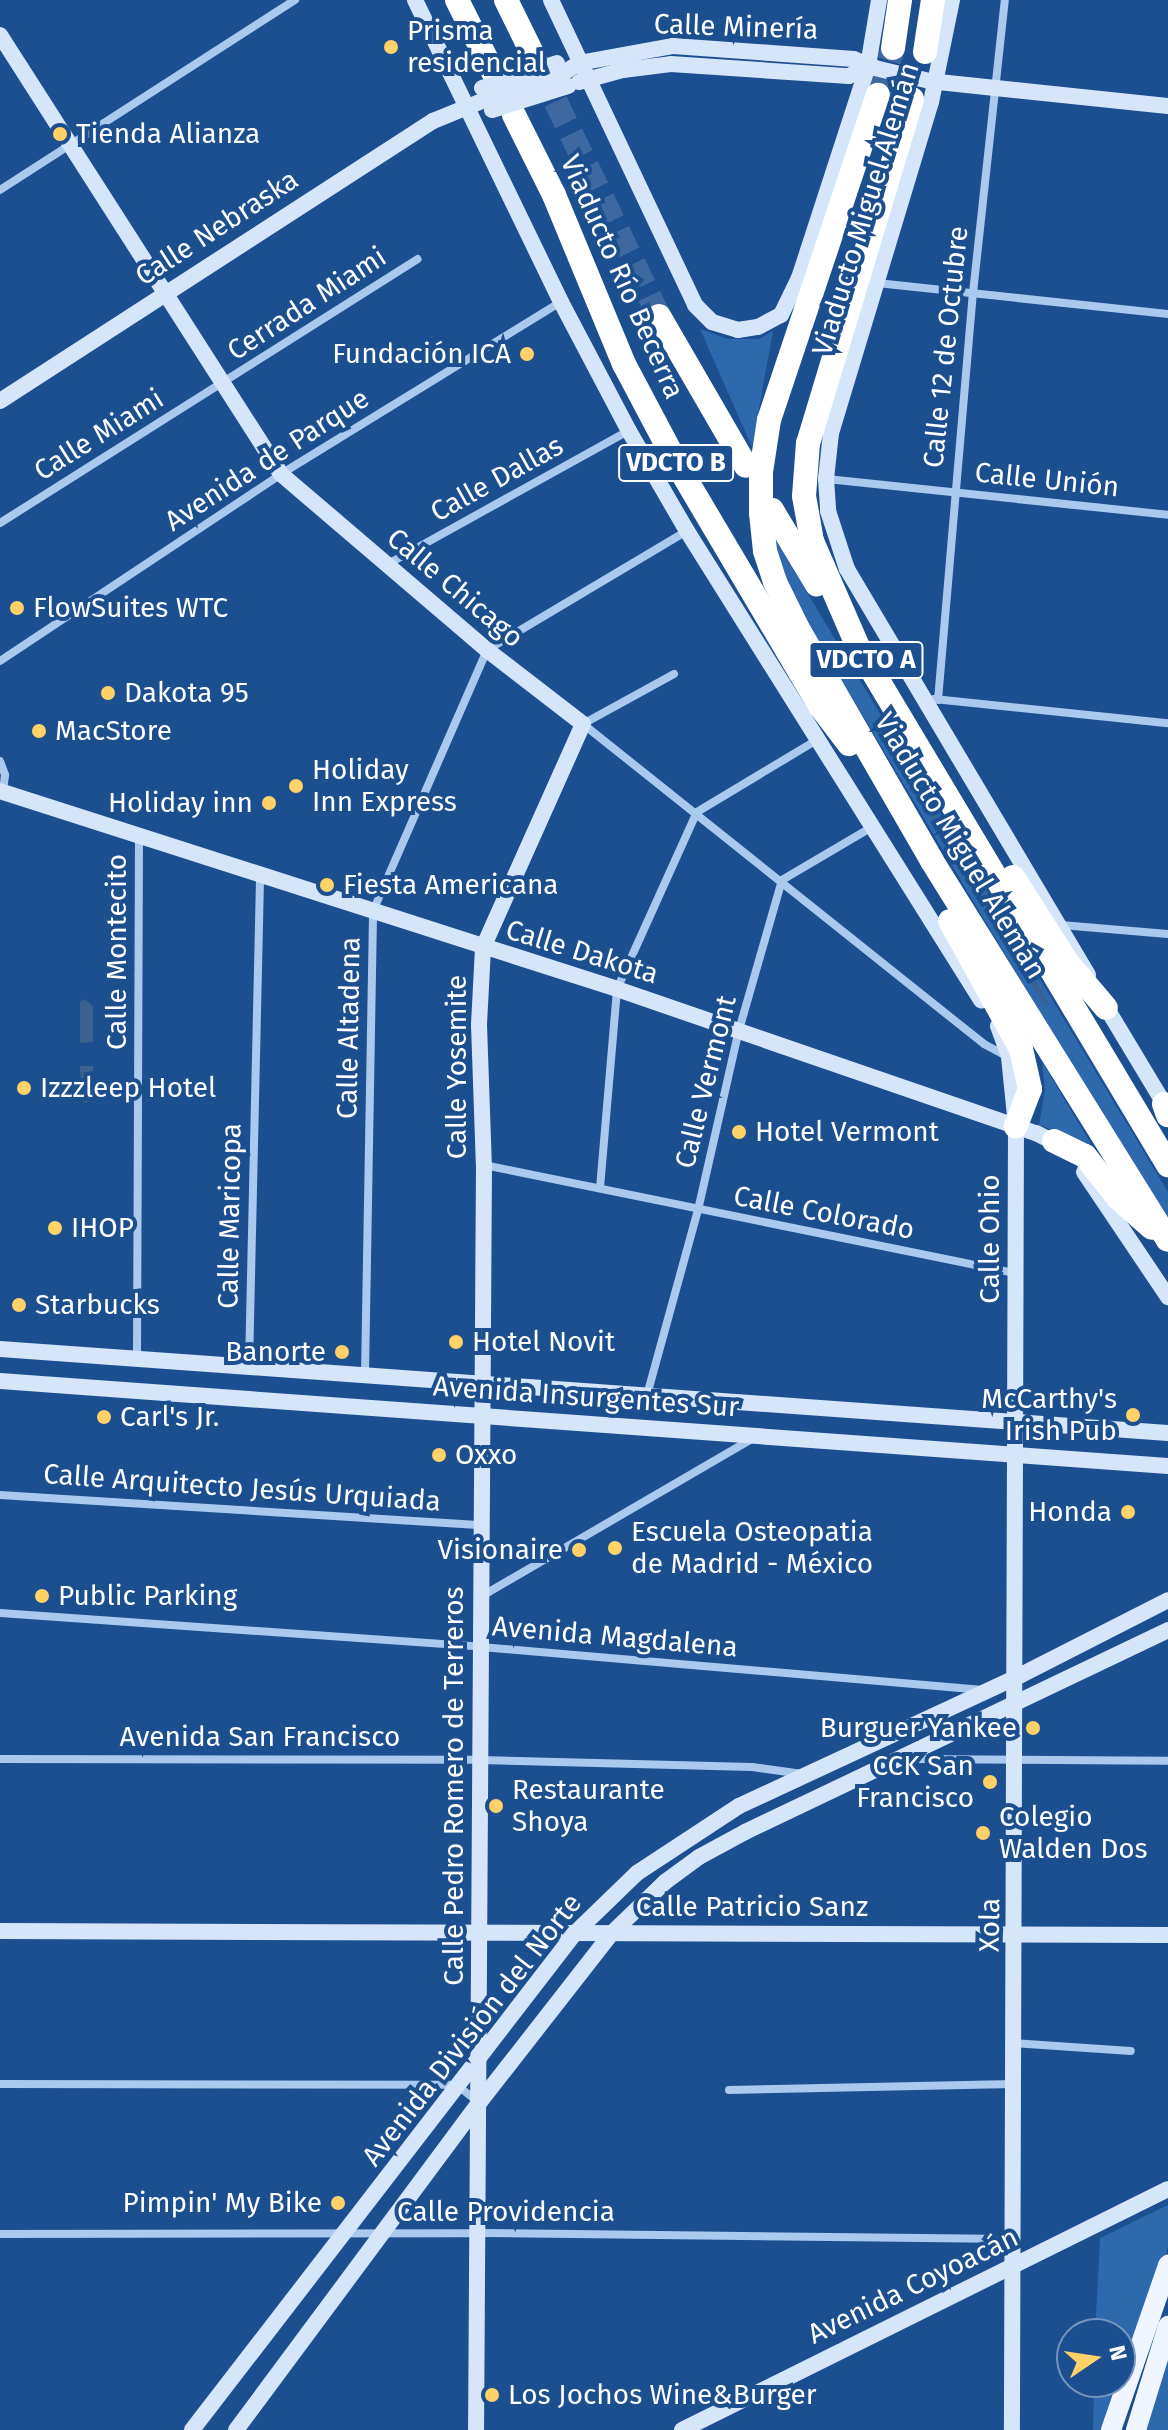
<!DOCTYPE html>
<html>
<head>
<meta charset="utf-8">
<style>
  body { margin:0 }
  #map { position:relative; width:1168px; height:2430px; overflow:hidden; background:#1b4f8f; font-family:"Fira Sans",sans-serif }
  div>[style] { position:absolute }
  [style*='--x'] { left:calc(var(--x)*1px); top:calc(var(--y)*1px); width:calc(var(--w)*1px); rotate:calc(var(--a)*1deg) }
  .green>* { inset:0; background:#2e69ad }
  .water>* { inset:0; background:#3c6290; transform-origin:0 0 }
  .highway-tunnel>* { height:24px; margin-top:-12px; transform-origin:0; background:repeating-linear-gradient(90deg,#3d69a0 0 24px,transparent 0 36px) }
  .street>* { height:8px; margin:-4px; padding:0 4px; transform-origin:4px; border-radius:4px; background:#a9c9ee }
  .secondary>* { height:16px; margin:-8px; padding:0 8px; transform-origin:8px; border-radius:8px; background:#d6e6fa }
  .primary>* { height:20px; margin:-10px; padding:0 10px; transform-origin:10px; border-radius:10px; background:#f0f6ff }
  .highway>* { height:24px; margin:-12px; padding:0 12px; transform-origin:12px; border-radius:12px; background:#fff }
  .secondary-bridge>* { height:16px; margin:-8px; padding:0 8px; transform-origin:8px; border-radius:8px; background:#d6e6fa }
  .highway-bridge>* { height:24px; margin:-12px; padding:0 12px; transform-origin:12px; border-radius:12px; background:#fff }
  .dots>* { width:22px; height:22px; translate:-50% -50%; box-sizing:border-box; border:4px solid #1b4f8f; border-radius:50% }
  span { translate:-50% -50%; white-space:nowrap; text-align:center; line-height:1.15; -webkit-text-stroke:8px #1b4f8f; paint-order:stroke }
  .shield-label span { padding:2px 6px; background:#1b4f8f; border:2px solid; border-radius:6px; -webkit-text-stroke-width:0 }
  .shield-label { font-size:26px; color:#fff; font-weight:700 }
  .street-label { font-size:28px; color:#fff }
  .poi-label { font-size:28px; color:#fff }
  .left { translate:0 -50%; text-align:left }
  .right { translate:-100% -50%; text-align:right }
  .north { position:absolute; left:1056px; top:2318px; width:80px; height:80px; box-sizing:border-box; background:#1b4f8f; border:2px solid #7695bc; border-radius:50%; rotate:77deg; font-size:22px; font-weight:700; line-height:32px; text-align:center; color:#fff }
  .north::after { content:''; display:block; margin:auto; width:28px; height:36px; background:#ffd166; clip-path:polygon(50% 0,100% 100%,50% 72%,0 100%) }
</style>
</head>
<body>
<div id="map">
  <div class="green">
    <div style="clip-path:polygon(700px 329px,728px 339px,759px 339px,773px 331px,752px 447px)"></div>
    <div style="clip-path:polygon(773px 536px,1168px 1192px,1168px 1218px,1116px 1141px,807px 622px,784px 575px)"></div>
    <div style="clip-path:polygon(1042px 1062px,1091px 1144px,1039px 1125px,1045px 1090px)"></div>
    <div style="clip-path:polygon(1168px 2205px,1168px 2247px,1107px 2430px,1093px 2430px,1094px 2382px,1120px 2382px,1120px 2334px,1095px 2334px,1100px 2238px)"></div>
    <div style="clip-path:polygon(1168px 2336px,1168px 2430px,1140px 2430px)"></div>
  </div>
  <div class="water">
    <div style="left:913px;top:778px;width:263px;height:4px;rotate:59deg"></div>
    <div style="clip-path:polygon(85px 999px,93px 1007px,93px 1042px,80px 1043px,80px 1002px)"></div>
    <div style="clip-path:polygon(80px 1066px,93px 1066px,93px 1098px,86px 1103px,82px 1101px)"></div>
  </div>
  <div class="highway-tunnel">
    <div style="--x:540;--y:69;--w:274;--a:64.3"></div>
    <div style="--x:878;--y:95;--w:49;--a:-72.3"></div>
  </div>
  <div class="street">
    <div style="--x:0;--y:190;--w:351;--a:-32.8"></div>
    <div style="--x:877;--y:283;--w:293;--a:6.1"></div>
    <div style="--x:827;--y:479;--w:343;--a:6"></div>
    <div style="--x:0;--y:523;--w:494;--a:-32.3"></div>
    <div style="--x:388;--y:564;--w:274;--a:-29"></div>
    <div style="--x:0;--y:661;--w:338;--a:-33.6"></div>
    <div style="--x:281;--y:474;--w:329;--a:-31.6"></div>
    <div style="--x:674;--y:674;--w:104;--a:151.2"></div>
    <div style="--x:583;--y:724;--w:513;--a:38.59"></div>
    <div style="--x:984;--y:1044;--w:27;--a:28"></div>
    <div style="--x:934;--y:699;--w:235;--a:5.9"></div>
    <div style="--x:938;--y:700;--w:409;--a:-85.1"></div>
    <div style="--x:973;--y:293;--w:295;--a:-83.8"></div>
    <div style="--x:0;--y:761;--w:15;--a:70"></div>
    <div style="--x:5;--y:775;--w:16;--a:97"></div>
    <div style="--x:1061;--y:925;--w:107;--a:4.8"></div>
    <div style="--x:484;--y:1165;--w:542;--a:11.5"></div>
    <div style="--x:600;--y:1188;--w:200;--a:-85.1"></div>
    <div style="--x:617;--y:989;--w:194;--a:-65.7"></div>
    <div style="--x:697;--y:812;--w:140;--a:-31"></div>
    <div style="--x:137;--y:1357;--w:522;--a:-89.78"></div>
    <div style="--x:249;--y:1365;--w:490;--a:-88.7"></div>
    <div style="--x:365;--y:1374;--w:463;--a:-89"></div>
    <div style="--x:373;--y:911;--w:285;--a:-66.4"></div>
    <div style="--x:487;--y:650;--w:233;--a:-30.8"></div>
    <div style="--x:647;--y:1395;--w:192;--a:-74.6"></div>
    <div style="--x:698;--y:1210;--w:185;--a:-77.2"></div>
    <div style="--x:739;--y:1030;--w:156;--a:-74"></div>
    <div style="--x:782;--y:880;--w:104;--a:-30.5"></div>
    <div style="--x:0;--y:1495;--w:483;--a:3.6"></div>
    <div style="--x:482;--y:1596;--w:315;--a:-30.2"></div>
    <div style="--x:0;--y:1613;--w:482;--a:4"></div>
    <div style="--x:481;--y:1647;--w:504;--a:4.9"></div>
    <div style="--x:0;--y:1759;--w:480;--a:0.1"></div>
    <div style="--x:480;--y:1760;--w:272;--a:1.5"></div>
    <div style="--x:752;--y:1767;--w:51;--a:7.8"></div>
    <div style="--x:907;--y:1759;--w:261;--a:0.4"></div>
    <div style="--x:1013;--y:2043;--w:118;--a:3.9"></div>
    <div style="--x:0;--y:2084;--w:457;--a:0.1"></div>
    <div style="--x:457;--y:2085;--w:27;--a:39"></div>
    <div style="--x:729;--y:2090;--w:284;--a:-1.2"></div>
    <div style="--x:0;--y:2234;--w:479;--a:-0.1"></div>
    <div style="--x:479;--y:2233;--w:533;--a:0.64"></div>
  </div>
  <div class="secondary">
    <div style="--x:415;--y:0;--w:335;--a:64.2"></div>
    <div style="--x:561;--y:302;--w:146;--a:62.2"></div>
    <div style="--x:629;--y:431;--w:116;--a:59.9"></div>
    <div style="--x:687;--y:531;--w:554;--a:57.92"></div>
    <div style="--x:551;--y:0;--w:337;--a:64.7"></div>
    <div style="--x:695;--y:305;--w:24;--a:45"></div>
    <div style="--x:712;--y:322;--w:27;--a:17"></div>
    <div style="--x:738;--y:330;--w:20;--a:-9"></div>
    <div style="--x:758;--y:327;--w:26;--a:-28"></div>
    <div style="--x:781;--y:315;--w:41;--a:-64.1"></div>
    <div style="--x:799;--y:278;--w:223;--a:-72"></div>
    <div style="--x:868;--y:66;--w:67;--a:-80.5"></div>
    <div style="--x:952;--y:0;--w:104;--a:101.6"></div>
    <div style="--x:931;--y:102;--w:346;--a:106.8"></div>
    <div style="--x:831;--y:433;--w:46;--a:96.2"></div>
    <div style="--x:826;--y:479;--w:32;--a:86"></div>
    <div style="--x:828;--y:511;--w:61;--a:71.9"></div>
    <div style="--x:847;--y:569;--w:472;--a:59.3"></div>
    <div style="--x:0;--y:35;--w:521;--a:57.38"></div>
    <div style="--x:281;--y:474;--w:271;--a:40.5"></div>
    <div style="--x:487;--y:650;--w:121;--a:37.6"></div>
    <div style="--x:583;--y:724;--w:245;--a:114.1"></div>
    <div style="--x:483;--y:948;--w:77;--a:93"></div>
    <div style="--x:479;--y:1025;--w:140;--a:88"></div>
    <div style="--x:484;--y:1165;--w:1265;--a:90.36"></div>
    <div style="--x:562;--y:74;--w:20;--a:-33"></div>
    <div style="--x:579;--y:63;--w:96;--a:-10.3"></div>
    <div style="--x:673;--y:46;--w:181;--a:4.1"></div>
    <div style="--x:854;--y:59;--w:23;--a:23"></div>
    <div style="--x:929;--y:81;--w:240;--a:6"></div>
    <div style="--x:579;--y:82;--w:46;--a:-15.3"></div>
    <div style="--x:623;--y:70;--w:48;--a:-7.1"></div>
    <div style="--x:671;--y:64;--w:178;--a:3.9"></div>
    <div style="--x:849;--y:76;--w:21;--a:-28"></div>
    <div style="--x:0;--y:401;--w:516;--a:-32.89"></div>
    <div style="--x:433;--y:121;--w:58;--a:-22.2"></div>
    <div style="--x:0;--y:791;--w:648;--a:17.79"></div>
    <div style="--x:617;--y:989;--w:443;--a:19"></div>
    <div style="--x:1036;--y:1133;--w:28;--a:27"></div>
    <div style="--x:1103;--y:1002;--w:126;--a:59"></div>
    <div style="--x:998;--y:1026;--w:33;--a:70"></div>
    <div style="--x:1009;--y:1057;--w:69;--a:84.2"></div>
    <div style="--x:1016;--y:1126;--w:1304;--a:90.18"></div>
    <div style="--x:1084;--y:1172;--w:151;--a:56.1"></div>
    <div style="--x:0;--y:1349;--w:1171;--a:4.11"></div>
    <div style="--x:0;--y:1381;--w:1171;--a:4.16"></div>
    <div style="--x:0;--y:1931;--w:1168;--a:0.2"></div>
    <div style="--x:192;--y:2430;--w:627;--a:-52.38"></div>
    <div style="--x:575;--y:1933;--w:86;--a:-44.1"></div>
    <div style="--x:637;--y:1873;--w:122;--a:-33.3"></div>
    <div style="--x:739;--y:1806;--w:306;--a:-24.9"></div>
    <div style="--x:1017;--y:1677;--w:169;--a:-27"></div>
    <div style="--x:236;--y:2430;--w:407;--a:-53.4"></div>
    <div style="--x:479;--y:2103;--w:216;--a:-52"></div>
    <div style="--x:612;--y:1933;--w:74;--a:-43.9"></div>
    <div style="--x:665;--y:1882;--w:42;--a:-36.3"></div>
    <div style="--x:699;--y:1857;--w:52;--a:-28.5"></div>
    <div style="--x:745;--y:1832;--w:469;--a:-25.5"></div>
    <div style="--x:682;--y:2430;--w:542;--a:-26.38"></div>
  </div>
  <div class="primary">
    <div style="--x:1111;--y:2430;--w:175;--a:-70.9"></div>
    <div style="--x:1136;--y:2430;--w:109;--a:-72.9"></div>
  </div>
  <div class="highway">
    <div style="--x:457;--y:0;--w:80;--a:63.4"></div>
    <div style="--x:506;--y:0;--w:66;--a:63.8"></div>
    <div style="--x:893;--y:48;--w:49;--a:-81.7"></div>
    <div style="--x:925;--y:52;--w:53;--a:-81.3"></div>
    <div style="--x:912;--y:99;--w:359;--a:106.8"></div>
    <div style="--x:808;--y:443;--w:53;--a:94.3"></div>
    <div style="--x:804;--y:496;--w:46;--a:79.9"></div>
    <div style="--x:812;--y:541;--w:116;--a:66.5"></div>
    <div style="--x:858;--y:647;--w:604;--a:59.1"></div>
    <div style="--x:514;--y:115;--w:89;--a:63.4"></div>
    <div style="--x:554;--y:195;--w:183;--a:67.5"></div>
    <div style="--x:624;--y:364;--w:115;--a:62.1"></div>
    <div style="--x:678;--y:466;--w:279;--a:59.4"></div>
    <div style="--x:820;--y:706;--w:48;--a:52.7"></div>
    <div style="--x:659;--y:316;--w:173;--a:59.9"></div>
    <div style="--x:761;--y:472;--w:53;--a:-81.3"></div>
    <div style="--x:769;--y:420;--w:343;--a:-71.5"></div>
    <div style="--x:772;--y:510;--w:87;--a:59"></div>
    <div style="--x:761;--y:513;--w:38;--a:84"></div>
    <div style="--x:765;--y:551;--w:33;--a:72"></div>
    <div style="--x:775;--y:582;--w:50;--a:63.9"></div>
    <div style="--x:797;--y:627;--w:270;--a:60"></div>
    <div style="--x:932;--y:861;--w:446;--a:58.1"></div>
    <div style="--x:1013;--y:877;--w:101;--a:57.6"></div>
    <div style="--x:1067;--y:962;--w:60;--a:49.7"></div>
    <div style="--x:950;--y:921;--w:146;--a:61"></div>
    <div style="--x:1021;--y:1049;--w:41;--a:77.3"></div>
    <div style="--x:1030;--y:1089;--w:40;--a:111"></div>
    <div style="--x:1164;--y:1104;--w:12;--a:70"></div>
    <div style="--x:1054;--y:1141;--w:34;--a:26"></div>
    <div style="--x:1085;--y:1156;--w:53;--a:51.8"></div>
    <div style="--x:1118;--y:1198;--w:45;--a:41.4"></div>
  </div>
  <div class="secondary-bridge">
    <div style="--x:875;--y:68;--w:56;--a:13.5"></div>
    <div style="--x:482;--y:88;--w:79;--a:-18.4"></div>
    <div style="--x:487;--y:99;--w:79;--a:-18.4"></div>
    <div style="--x:492;--y:110;--w:80;--a:-17.5"></div>
  </div>
  <div class="highway-bridge">
    <div style="--x:761;--y:513;--w:41;--a:-90"></div>
  </div>
  <div class="dots">
    <div style="left:391px;top:47px;background:#ffd166"></div>
    <div style="left:60px;top:134px;background:#ffd166"></div>
    <div style="left:527px;top:354px;background:#ffd166"></div>
    <div style="left:17px;top:608px;background:#ffd166"></div>
    <div style="left:108px;top:693px;background:#ffd166"></div>
    <div style="left:39px;top:731px;background:#ffd166"></div>
    <div style="left:296px;top:786px;background:#ffd166"></div>
    <div style="left:269px;top:803px;background:#ffd166"></div>
    <div style="left:327px;top:885px;background:#ffd166"></div>
    <div style="left:24px;top:1088px;background:#ffd166"></div>
    <div style="left:739px;top:1132px;background:#ffd166"></div>
    <div style="left:55px;top:1228px;background:#ffd166"></div>
    <div style="left:19px;top:1305px;background:#ffd166"></div>
    <div style="left:456px;top:1342px;background:#ffd166"></div>
    <div style="left:342px;top:1352px;background:#ffd166"></div>
    <div style="left:1133px;top:1415px;background:#ffd166"></div>
    <div style="left:104px;top:1417px;background:#ffd166"></div>
    <div style="left:439px;top:1455px;background:#ffd166"></div>
    <div style="left:1128px;top:1512px;background:#ffd166"></div>
    <div style="left:615px;top:1548px;background:#ffd166"></div>
    <div style="left:579px;top:1550px;background:#ffd166"></div>
    <div style="left:42px;top:1596px;background:#ffd166"></div>
    <div style="left:1033px;top:1728px;background:#ffd166"></div>
    <div style="left:990px;top:1782px;background:#ffd166"></div>
    <div style="left:496px;top:1806px;background:#ffd166"></div>
    <div style="left:983px;top:1833px;background:#ffd166"></div>
    <div style="left:338px;top:2203px;background:#ffd166"></div>
    <div style="left:492px;top:2395px;background:#ffd166"></div>
  </div>
  <div class="shield-label">
    <span style="left:676px;top:463px">VDCTO B</span>
    <span style="left:866px;top:660px">VDCTO A</span>
  </div>
  <div class="street-label">
    <span style="left:736px;top:27px;rotate:2deg">Calle Minería</span>
    <span style="left:866px;top:209px;rotate:-73deg">Viaducto Miguel Alemán</span>
    <span style="left:217px;top:228px;rotate:-33deg">Calle Nebraska</span>
    <span style="left:622px;top:277px;rotate:66deg">Viaducto Río Becerra</span>
    <span style="left:307px;top:304px;rotate:-33deg">Cerrada Miami</span>
    <span style="left:946px;top:347px;rotate:-84deg">Calle 12 de Octubre</span>
    <span style="left:99px;top:435px;rotate:-32deg">Calle Miami</span>
    <span style="left:267px;top:460px;rotate:-33deg">Avenida de Parque</span>
    <span style="left:497px;top:479px;rotate:-29deg">Calle Dallas</span>
    <span style="left:1047px;top:480px;rotate:6deg">Calle Unión</span>
    <span style="left:455px;top:588px;rotate:40deg">Calle Chicago</span>
    <span style="left:960px;top:846px;rotate:59deg">Viaducto Miguel Alemán</span>
    <span style="left:117px;top:952px;rotate:-90deg">Calle Montecito</span>
    <span style="left:582px;top:952px;rotate:17deg">Calle Dakota</span>
    <span style="left:349px;top:1028px;rotate:-89deg">Calle Altadena</span>
    <span style="left:457px;top:1067px;rotate:-90deg">Calle Yosemite</span>
    <span style="left:706px;top:1082px;rotate:-76deg">Calle Vermont</span>
    <span style="left:824px;top:1213px;rotate:11deg">Calle Colorado</span>
    <span style="left:230px;top:1216px;rotate:-89deg">Calle Maricopa</span>
    <span style="left:990px;top:1239px;rotate:-90deg">Calle Ohio</span>
    <span style="left:586px;top:1397px;rotate:4deg">Avenida Insurgentes Sur</span>
    <span style="left:242px;top:1488px;rotate:4deg">Calle Arquitecto Jesús Urquiada</span>
    <span style="left:615px;top:1637px;rotate:5deg">Avenida Magdalena</span>
    <span style="left:260px;top:1737px">Avenida San Francisco</span>
    <span style="left:454px;top:1786px;rotate:-90deg">Calle Pedro Romero de Terreros</span>
    <span style="left:752px;top:1907px">Calle Patricio Sanz</span>
    <span style="left:990px;top:1925px;rotate:-89deg">Xola</span>
    <span style="left:472px;top:2030px;rotate:-52deg">Avenida División del Norte</span>
    <span style="left:506px;top:2212px">Calle Providencia</span>
    <span style="left:913px;top:2286px;rotate:-26deg">Avenida Coyoacán</span>
  </div>
  <div class="poi-label">
    <span class="left" style="left:407px;top:47px">Prisma<br>residencial</span>
    <span class="left" style="left:76px;top:134px">Tienda Alianza</span>
    <span class="right" style="left:511px;top:354px">Fundación ICA</span>
    <span class="left" style="left:33px;top:608px">FlowSuites WTC</span>
    <span class="left" style="left:124px;top:693px">Dakota 95</span>
    <span class="left" style="left:55px;top:731px">MacStore</span>
    <span class="left" style="left:312px;top:786px">Holiday<br>Inn Express</span>
    <span class="right" style="left:253px;top:803px">Holiday inn</span>
    <span class="left" style="left:343px;top:885px">Fiesta Americana</span>
    <span class="left" style="left:40px;top:1088px">Izzzleep Hotel</span>
    <span class="left" style="left:755px;top:1132px">Hotel Vermont</span>
    <span class="left" style="left:71px;top:1228px">IHOP</span>
    <span class="left" style="left:35px;top:1305px">Starbucks</span>
    <span class="left" style="left:472px;top:1342px">Hotel Novit</span>
    <span class="right" style="left:326px;top:1352px">Banorte</span>
    <span class="right" style="left:1117px;top:1415px">McCarthy's<br>Irish Pub</span>
    <span class="left" style="left:120px;top:1417px">Carl's Jr.</span>
    <span class="left" style="left:455px;top:1455px">Oxxo</span>
    <span class="right" style="left:1112px;top:1512px">Honda</span>
    <span class="left" style="left:631px;top:1548px">Escuela Osteopatia<br>de Madrid - México</span>
    <span class="right" style="left:563px;top:1550px">Visionaire</span>
    <span class="left" style="left:58px;top:1596px">Public Parking</span>
    <span class="right" style="left:1017px;top:1728px">Burguer Yankee</span>
    <span class="right" style="left:974px;top:1782px">CCK San<br>Francisco</span>
    <span class="left" style="left:512px;top:1806px">Restaurante<br>Shoya</span>
    <span class="left" style="left:999px;top:1833px">Colegio<br>Walden Dos</span>
    <span class="right" style="left:322px;top:2203px">Pimpin' My Bike</span>
    <span class="left" style="left:508px;top:2395px">Los Jochos Wine&amp;Burger</span>
  </div>
  <div class="north">N</div>
</div>
</body>
</html>
